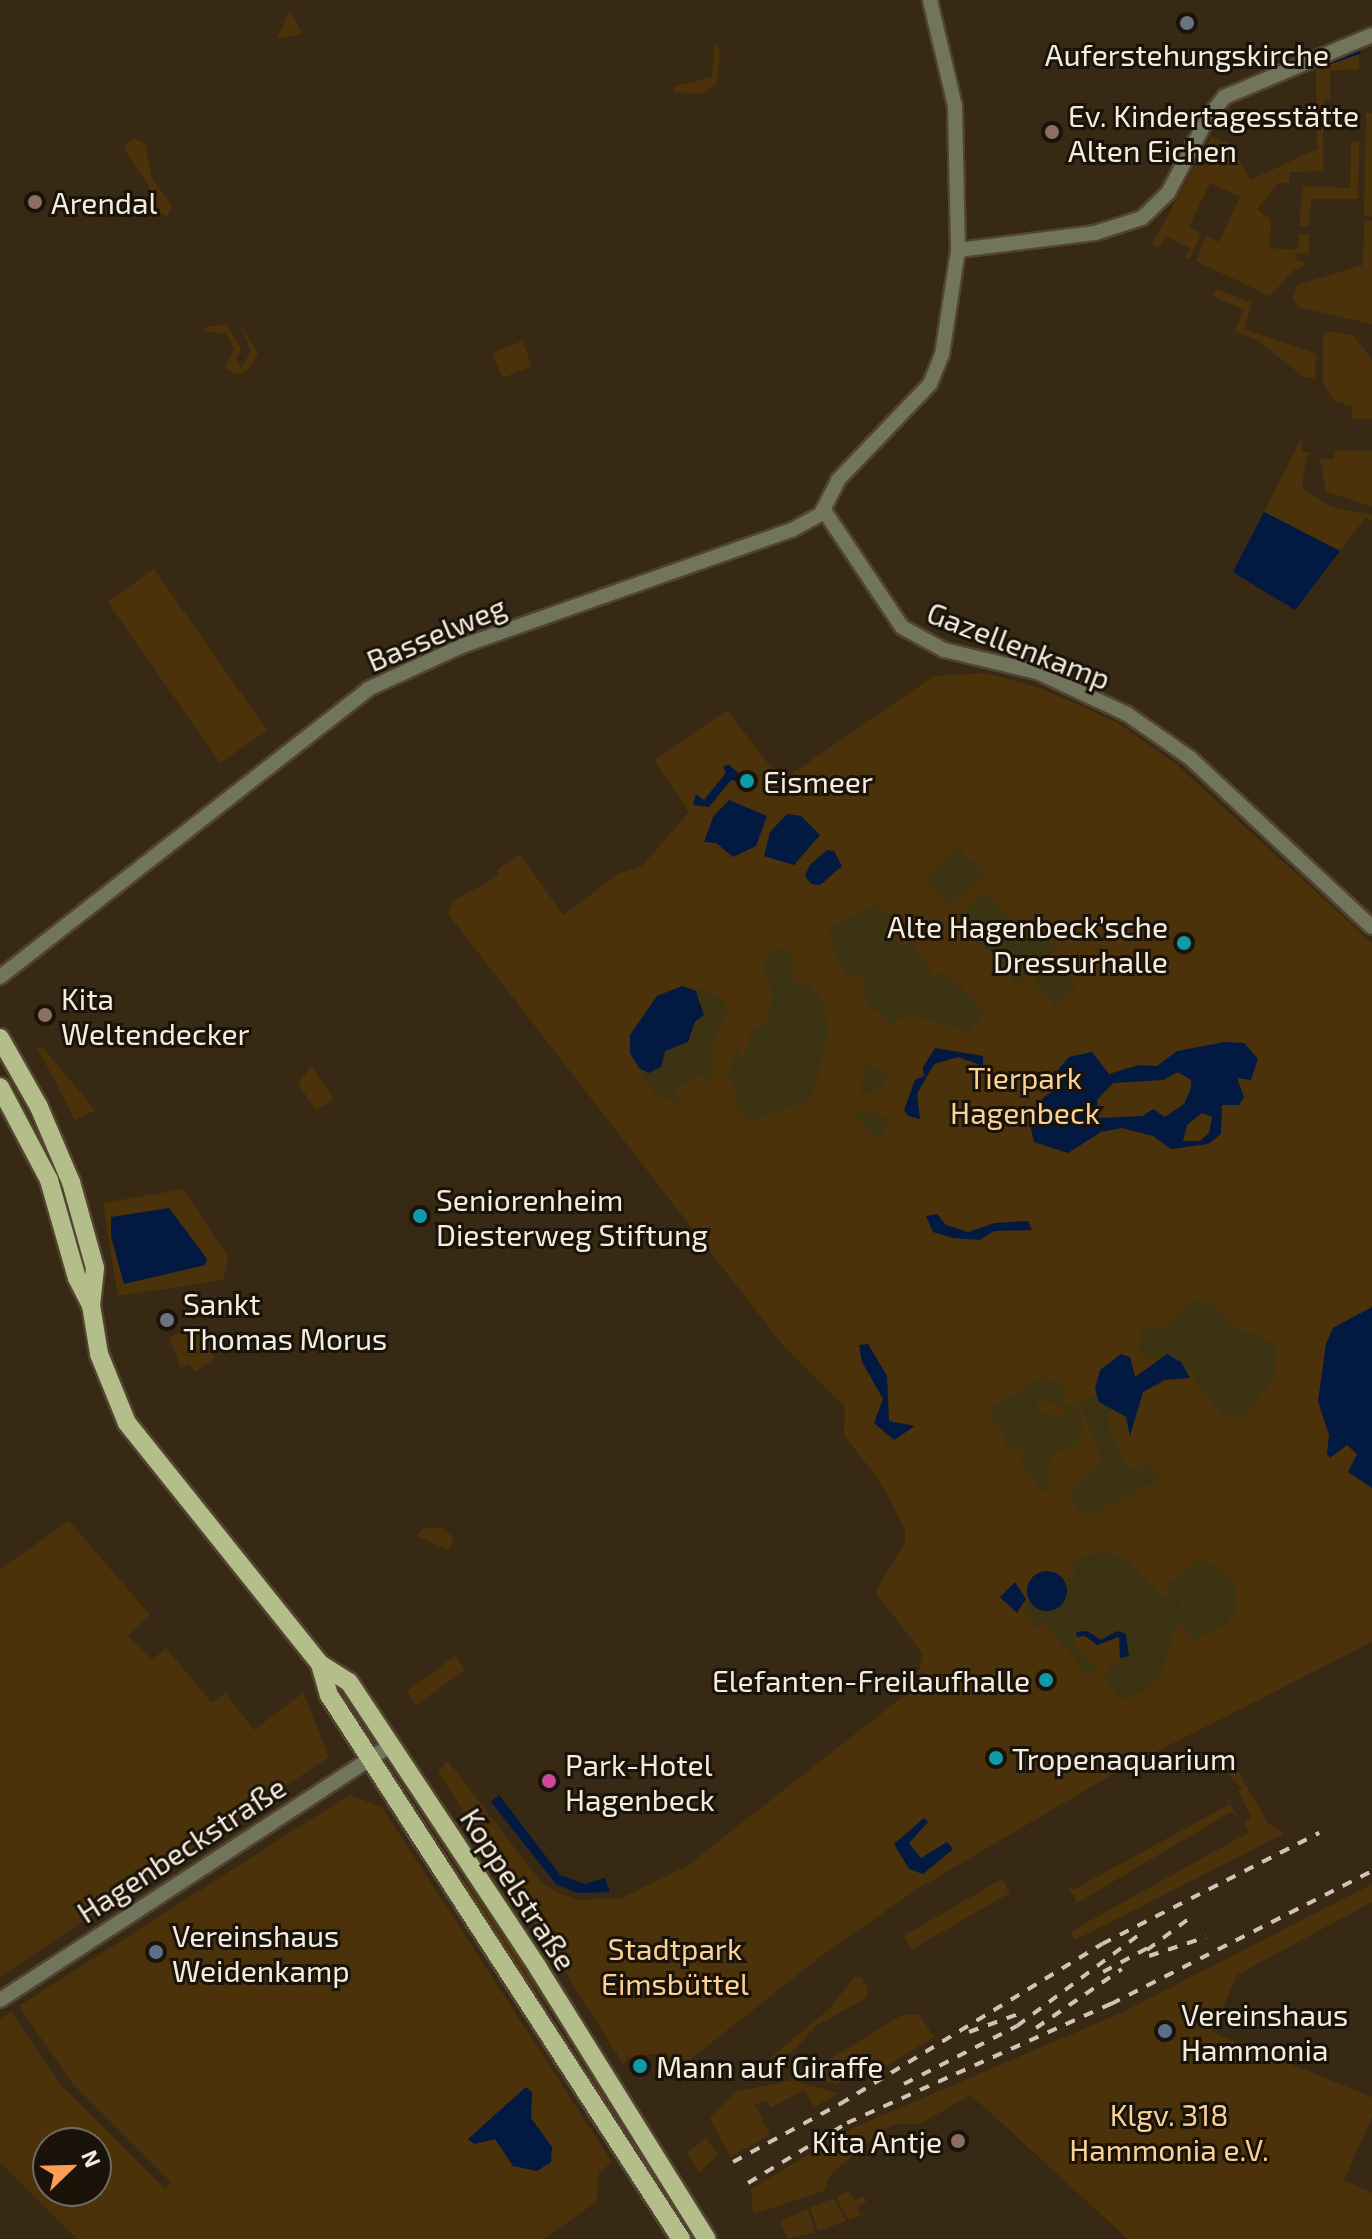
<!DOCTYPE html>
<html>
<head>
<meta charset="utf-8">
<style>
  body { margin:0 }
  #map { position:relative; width:1372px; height:2239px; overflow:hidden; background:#382914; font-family:"Exo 2",sans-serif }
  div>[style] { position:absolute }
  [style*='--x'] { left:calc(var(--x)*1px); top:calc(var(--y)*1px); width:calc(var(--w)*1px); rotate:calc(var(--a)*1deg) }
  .green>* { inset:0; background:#4b320a; transform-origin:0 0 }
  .sand>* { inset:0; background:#3c3313; transform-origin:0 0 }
  .water>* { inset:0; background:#021942 }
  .round { border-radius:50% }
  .stream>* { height:4px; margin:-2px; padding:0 2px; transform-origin:2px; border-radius:2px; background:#021942 }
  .roads { filter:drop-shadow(2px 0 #524430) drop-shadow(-2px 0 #524430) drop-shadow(0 2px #524430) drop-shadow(0 -2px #524430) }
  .minor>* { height:14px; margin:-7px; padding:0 7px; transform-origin:7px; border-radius:7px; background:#70755c }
  .major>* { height:18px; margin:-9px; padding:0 9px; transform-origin:9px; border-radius:9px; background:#b4be8a }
  .rail>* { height:4px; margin-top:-2px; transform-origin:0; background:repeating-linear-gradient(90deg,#cfc4b5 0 10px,transparent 0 20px) }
  .dots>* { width:22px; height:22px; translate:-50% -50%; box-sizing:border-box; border:4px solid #1a130a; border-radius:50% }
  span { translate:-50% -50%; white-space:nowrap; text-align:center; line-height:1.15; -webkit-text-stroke:6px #1a130a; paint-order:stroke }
  .poi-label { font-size:30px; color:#f5ebde }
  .left { translate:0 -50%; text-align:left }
  .right { translate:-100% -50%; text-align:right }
  .street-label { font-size:30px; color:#f5ebde }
  .park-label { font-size:30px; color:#fcd195 }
  .north { position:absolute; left:32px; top:2127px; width:80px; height:80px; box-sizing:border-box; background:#1a130a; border:2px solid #72695f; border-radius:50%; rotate:67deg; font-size:22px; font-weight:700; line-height:32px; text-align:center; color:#f5ebde }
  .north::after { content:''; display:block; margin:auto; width:28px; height:36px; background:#fd9d54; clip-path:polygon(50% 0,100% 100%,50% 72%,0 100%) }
</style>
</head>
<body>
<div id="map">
  <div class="green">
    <div style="clip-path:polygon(291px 11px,302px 34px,277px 38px,288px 14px)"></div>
    <div style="clip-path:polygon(714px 45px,721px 50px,716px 84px,701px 94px,675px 92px,674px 86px,712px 77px)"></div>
    <div style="clip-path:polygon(1359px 47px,1359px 69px,1330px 71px,1330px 99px,1324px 99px,1323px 171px,1290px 172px,1289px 183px,1278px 183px,1257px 209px,1271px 220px,1269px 248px,1297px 250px,1299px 234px,1309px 235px,1309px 253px,1296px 253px,1296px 260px,1308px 264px,1294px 270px,1270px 296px,1196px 261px,1206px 236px,1219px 242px,1240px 197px,1210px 183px,1189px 227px,1201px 234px,1190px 259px,1186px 257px,1190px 248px,1166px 236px,1159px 248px,1152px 244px,1211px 137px,1231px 144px,1250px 180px,1317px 149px,1316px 63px)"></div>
    <div style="clip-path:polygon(1366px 113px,1372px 113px,1372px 217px,1364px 216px)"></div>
    <div style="clip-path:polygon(134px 138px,145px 144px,152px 179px,172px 205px,168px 216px,158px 214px,147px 183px,129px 157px,124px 146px)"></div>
    <div style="clip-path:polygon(1351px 141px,1359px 142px,1358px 199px,1311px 199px,1309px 226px,1299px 226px,1303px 186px,1350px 188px)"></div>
    <div style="clip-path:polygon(1364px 221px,1372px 221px,1372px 324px,1298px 307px,1293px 298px,1297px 285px,1363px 265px)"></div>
    <div style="clip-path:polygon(1217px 289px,1252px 303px,1244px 329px,1316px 354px,1315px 378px,1304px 377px,1257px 340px,1234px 331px,1244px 310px,1213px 296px)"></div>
    <div style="clip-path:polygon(227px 324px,241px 349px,237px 360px,241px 368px,251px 351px,240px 325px,258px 353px,250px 368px,237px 375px,225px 368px,234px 349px,226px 333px,204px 332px,206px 327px)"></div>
    <div style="clip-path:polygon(1329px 331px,1354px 336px,1372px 360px,1372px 419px,1352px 419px,1352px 406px,1334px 401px,1323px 383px,1323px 338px)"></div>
    <div style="left:522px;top:341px;width:27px;height:32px;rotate:68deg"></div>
    <div style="clip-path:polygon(1302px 437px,1301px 452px,1312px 453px,1306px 458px,1302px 488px,1331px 507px,1372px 515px,1372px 521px,1366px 517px,1340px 551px,1264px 512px)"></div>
    <div style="clip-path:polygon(1334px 450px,1372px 451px,1372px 507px,1326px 491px,1320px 459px,1334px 459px)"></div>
    <div style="left:154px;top:569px;width:197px;height:57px;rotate:55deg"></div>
    <div style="clip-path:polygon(986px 673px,1043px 689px,1118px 723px,1176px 764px,1372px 943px,1372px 1642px,1113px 1774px,919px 1888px,825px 1953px,672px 2074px,667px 2052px,628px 2058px,624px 2065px,438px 1771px,448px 1761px,541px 1882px,559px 1893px,579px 1900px,622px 1898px,687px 1866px,915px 1687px,923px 1654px,875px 1592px,905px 1543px,905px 1530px,881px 1483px,844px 1435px,845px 1407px,785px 1348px,448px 914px,452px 902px,498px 876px,498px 869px,520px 854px,563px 915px,620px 873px,642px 866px,689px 812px,654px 760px,727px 710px,770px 766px,790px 775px,934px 676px)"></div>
    <div style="clip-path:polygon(37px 1047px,43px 1048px,95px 1110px,75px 1120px)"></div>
    <div style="clip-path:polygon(311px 1066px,334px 1099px,316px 1110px,298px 1084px)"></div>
    <div style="clip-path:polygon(184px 1189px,228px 1257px,223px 1280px,118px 1296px,103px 1203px)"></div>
    <div style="clip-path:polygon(195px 1324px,215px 1358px,195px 1372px,189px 1365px,181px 1368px,169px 1338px)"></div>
    <div style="clip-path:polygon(69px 1521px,150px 1615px,128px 1636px,152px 1660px,166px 1648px,212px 1703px,225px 1693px,254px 1730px,303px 1693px,329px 1757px,0 1977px,0 1569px)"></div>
    <div style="clip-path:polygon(441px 1527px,454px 1538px,448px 1550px,417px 1536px,421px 1529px)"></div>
    <div style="left:455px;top:1656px;width:17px;height:60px;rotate:54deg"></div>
    <div style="clip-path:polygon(1235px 1766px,1267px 1822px,1284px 1834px,1075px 1940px,1070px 1932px,1249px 1832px,1245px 1823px,1251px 1816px,1238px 1791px,1242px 1788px,1225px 1771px)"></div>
    <div style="clip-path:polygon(evenodd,349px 1795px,382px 1807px,612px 2162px,599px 2173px,596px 2202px,544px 2239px,77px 2239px,0 2162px,0 2020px,11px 2011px,60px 2084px,165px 2189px,171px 2182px,72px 2083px,19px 2006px,349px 1795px,48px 2143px,96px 2143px,96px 2191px,48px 2191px,48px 2143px)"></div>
    <div style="clip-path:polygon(1226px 1796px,1238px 1818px,1231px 1812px,1077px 1903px,1066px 1882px,1073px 1890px,1228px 1805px)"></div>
    <div style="left:1002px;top:1879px;width:16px;height:114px;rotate:60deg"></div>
    <div style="clip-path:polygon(465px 1881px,506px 1933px,611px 2097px,605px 2101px,550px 2008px,513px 1965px,461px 1884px)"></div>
    <div style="clip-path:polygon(1372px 1884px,1372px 1902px,1237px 1975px,1212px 2032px,1372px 2097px,1372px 2117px,1344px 2180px,1372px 2193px,1372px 2239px,1128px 2239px,971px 2095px,919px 2124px,896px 2124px,880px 2132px,831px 2174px,824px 2191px,753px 2214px,751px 2189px,853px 2128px,1121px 2013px)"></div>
    <div style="clip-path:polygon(855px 1977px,861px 1977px,868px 1988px,866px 1998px,816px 2026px,792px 2052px,769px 2059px,828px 2010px)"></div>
    <div style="clip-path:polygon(919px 2014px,934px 2037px,870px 2076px,866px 2070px,837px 2084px,802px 2076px,902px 2015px)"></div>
    <div style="clip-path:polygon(792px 2080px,838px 2093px,815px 2107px,804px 2090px,771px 2108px,766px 2100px,755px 2105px,770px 2135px,730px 2157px,710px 2118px,736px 2092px)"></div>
    <div style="clip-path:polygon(706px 2138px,718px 2154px,699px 2173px,687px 2153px)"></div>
    <div style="clip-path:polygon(849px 2191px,854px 2200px,864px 2196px,866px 2202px,857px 2206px,860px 2214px,871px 2212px,848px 2220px,836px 2197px)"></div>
    <div style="clip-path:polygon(833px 2198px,846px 2221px,818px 2231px,810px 2208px)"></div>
    <div style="clip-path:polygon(808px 2209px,815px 2232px,788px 2239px,780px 2221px)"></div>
  </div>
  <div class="sand">
    <div style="clip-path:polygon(960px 847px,964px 860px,969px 857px,987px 874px,950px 906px,925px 878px)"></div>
    <div style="clip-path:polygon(985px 892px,1026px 939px,1039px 929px,1056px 949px,1017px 984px,958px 917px)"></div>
    <div style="clip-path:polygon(879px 904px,896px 920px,884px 927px,900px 946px,911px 942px,934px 976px,939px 973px,959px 984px,981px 1008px,983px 1016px,968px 1031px,911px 1015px,891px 1025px,867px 1004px,863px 993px,866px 983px,856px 973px,849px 977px,838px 963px,828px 928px)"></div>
    <div style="clip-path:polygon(781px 947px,792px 955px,793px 984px,810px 985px,822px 1001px,829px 1029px,812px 1099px,748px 1122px,738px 1110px,734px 1082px,727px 1078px,737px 1047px,742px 1055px,746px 1052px,750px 1032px,768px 1020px,772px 992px,761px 956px)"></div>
    <div style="left:1053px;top:962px;width:34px;height:28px;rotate:47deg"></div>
    <div style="clip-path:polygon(699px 987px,724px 1001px,728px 1011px,712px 1040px,710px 1087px,701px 1073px,675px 1090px,683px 1104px,652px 1093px,639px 1068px,649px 1073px,661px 1067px,665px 1051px,693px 1036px,704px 1003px,696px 991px)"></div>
    <div style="clip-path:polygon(866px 1064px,887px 1075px,885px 1084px,869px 1094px,859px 1093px)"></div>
    <div style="clip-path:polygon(859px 1111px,890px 1116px,879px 1140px,856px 1118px)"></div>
    <div style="clip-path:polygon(1194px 1300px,1216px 1306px,1234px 1327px,1277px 1344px,1275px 1374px,1252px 1410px,1237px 1418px,1221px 1415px,1185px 1367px,1159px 1356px,1147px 1359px,1137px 1347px,1144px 1328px,1163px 1330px)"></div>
    <div style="clip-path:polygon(evenodd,1043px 1376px,1048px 1383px,1056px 1378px,1066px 1394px,1063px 1402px,1075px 1405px,1085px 1425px,1078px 1445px,1054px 1452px,1045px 1479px,1051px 1488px,1041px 1492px,1020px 1459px,1026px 1452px,1004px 1444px,1003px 1432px,990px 1416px,994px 1406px,1043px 1376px,1040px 1398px,1064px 1408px,1067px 1418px,1035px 1412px,1040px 1398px)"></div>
    <div style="clip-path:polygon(1095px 1395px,1111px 1408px,1109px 1427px,1125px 1462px,1136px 1470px,1146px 1462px,1160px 1479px,1092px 1514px,1080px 1511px,1069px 1493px,1102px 1460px,1079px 1403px)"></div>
    <div style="clip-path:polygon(1103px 1551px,1128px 1560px,1165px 1598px,1168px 1591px,1182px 1599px,1180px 1612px,1186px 1607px,1184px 1597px,1164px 1587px,1199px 1560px,1227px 1573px,1236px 1590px,1234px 1613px,1226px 1625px,1194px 1641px,1184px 1625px,1177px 1623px,1161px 1675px,1142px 1693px,1121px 1700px,1103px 1678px,1116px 1660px,1128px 1655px,1126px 1634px,1113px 1633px,1101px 1640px,1092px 1633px,1074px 1632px,1075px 1645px,1096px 1668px,1087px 1675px,1044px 1622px,1033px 1630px,1032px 1619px,1023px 1611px,1029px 1600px,1044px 1613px,1067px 1601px,1065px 1582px,1076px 1571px,1072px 1561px)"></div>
  </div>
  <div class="water">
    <div style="clip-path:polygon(1264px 512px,1340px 551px,1295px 610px,1233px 572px)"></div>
    <div style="clip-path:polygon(729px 765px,752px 784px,731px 780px,709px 807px,693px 805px,696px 794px,704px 800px,726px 773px,723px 766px)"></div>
    <div style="clip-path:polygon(729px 800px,767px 816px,756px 846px,733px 857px,716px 843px,704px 842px,713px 817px)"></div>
    <div style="clip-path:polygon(787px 814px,801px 816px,820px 835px,794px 865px,764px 856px,770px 832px)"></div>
    <div style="clip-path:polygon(827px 850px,834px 851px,842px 866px,820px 885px,811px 884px,805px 876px,810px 865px)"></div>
    <div style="clip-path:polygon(682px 986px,696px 991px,704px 1015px,695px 1022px,688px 1042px,665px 1051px,661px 1067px,649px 1073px,639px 1068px,630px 1053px,630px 1035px,657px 996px)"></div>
    <div style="clip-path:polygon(evenodd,1225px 1042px,1244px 1043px,1258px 1059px,1251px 1080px,1237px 1078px,1244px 1097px,1239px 1105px,1222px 1105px,1221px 1134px,1208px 1144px,1171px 1149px,1153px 1136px,1122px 1128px,1101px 1132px,1068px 1153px,1034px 1142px,1030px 1124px,1044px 1097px,1056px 1089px,1056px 1072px,1069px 1057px,1092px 1052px,1109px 1074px,1139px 1065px,1157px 1066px,1177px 1051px,1225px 1042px,1178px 1072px,1191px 1080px,1191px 1088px,1184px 1104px,1165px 1117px,1153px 1109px,1143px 1116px,1099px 1118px,1097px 1100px,1113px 1083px,1163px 1080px,1178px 1072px,1225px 1042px,1202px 1113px,1212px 1117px,1209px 1133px,1200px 1141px,1183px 1141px,1187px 1125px,1202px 1113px)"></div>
    <div style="clip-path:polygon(935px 1048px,983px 1056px,983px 1066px,958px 1057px,934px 1064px,917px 1094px,920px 1119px,908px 1116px,904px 1110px,915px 1080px,924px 1076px,923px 1067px)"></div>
    <div style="clip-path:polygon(169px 1208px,207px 1259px,205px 1265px,124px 1284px,111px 1237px,111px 1217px)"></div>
    <div style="clip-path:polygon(937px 1214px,946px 1225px,968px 1232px,995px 1223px,1028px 1221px,1032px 1230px,994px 1231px,980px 1240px,953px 1238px,933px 1232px,926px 1216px)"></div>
    <div style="clip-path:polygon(1372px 1307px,1372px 1488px,1348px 1472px,1357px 1454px,1347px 1445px,1330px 1458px,1327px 1454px,1329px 1435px,1318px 1401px,1326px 1344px,1333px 1328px)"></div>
    <div style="clip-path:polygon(868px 1344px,887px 1376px,889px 1421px,915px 1426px,894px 1440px,874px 1423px,883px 1399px,862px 1362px,859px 1345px)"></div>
    <div style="clip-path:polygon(1121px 1354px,1130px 1357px,1135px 1377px,1167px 1354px,1181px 1362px,1190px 1378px,1165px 1380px,1143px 1392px,1130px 1436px,1126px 1417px,1099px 1402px,1095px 1389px,1100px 1370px)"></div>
    <div class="round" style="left:1027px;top:1571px;width:40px;height:40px"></div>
    <div style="clip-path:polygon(1015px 1582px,1026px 1599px,1017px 1613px,1000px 1597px)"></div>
    <div style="clip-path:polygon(1087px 1631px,1101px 1640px,1117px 1631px,1126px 1634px,1129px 1656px,1120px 1658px,1119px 1637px,1097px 1645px,1085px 1636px,1077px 1637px,1076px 1632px)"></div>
    <div style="clip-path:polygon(499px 1795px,560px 1875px,585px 1884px,605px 1878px,610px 1892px,578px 1893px,556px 1884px,491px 1802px)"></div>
    <div style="clip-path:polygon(924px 1818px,928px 1822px,909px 1843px,921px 1858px,947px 1842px,953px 1849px,923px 1874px,909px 1869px,894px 1844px)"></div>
    <div style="clip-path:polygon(526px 2087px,532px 2092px,531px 2118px,552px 2147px,551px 2162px,537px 2171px,513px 2166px,495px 2139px,474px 2144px,468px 2139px)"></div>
  </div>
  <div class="stream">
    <div style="--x:1319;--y:66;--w:42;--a:-19.3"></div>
  </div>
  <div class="roads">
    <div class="minor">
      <div style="--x:958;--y:250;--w:138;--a:-7.1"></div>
      <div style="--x:1095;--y:233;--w:49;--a:-17.7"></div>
      <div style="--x:1142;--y:218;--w:36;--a:-44"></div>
      <div style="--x:1168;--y:193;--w:84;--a:-62.2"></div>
      <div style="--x:1207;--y:119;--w:28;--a:-52"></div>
      <div style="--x:1224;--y:97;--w:160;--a:-22.7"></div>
      <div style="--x:823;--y:509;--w:142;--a:56.2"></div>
      <div style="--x:902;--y:627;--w:48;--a:28.7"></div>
      <div style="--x:944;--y:650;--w:96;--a:13.3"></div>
      <div style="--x:1037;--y:672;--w:99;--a:25"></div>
      <div style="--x:1127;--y:714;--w:77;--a:34.9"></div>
      <div style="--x:1190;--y:758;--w:248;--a:42.9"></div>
      <div style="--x:0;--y:977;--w:467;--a:-38"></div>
      <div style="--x:368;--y:689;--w:103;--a:-24.6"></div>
      <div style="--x:462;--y:646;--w:350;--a:-19.4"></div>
      <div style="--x:792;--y:530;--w:33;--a:-29"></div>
      <div style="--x:821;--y:514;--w:38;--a:-63"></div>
      <div style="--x:838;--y:480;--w:133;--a:-46.2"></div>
      <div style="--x:930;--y:384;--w:31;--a:-68"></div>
      <div style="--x:942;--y:355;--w:106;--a:-81.3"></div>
      <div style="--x:958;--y:250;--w:144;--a:-91.2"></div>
      <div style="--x:955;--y:106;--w:109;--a:-103.3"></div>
      <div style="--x:0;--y:2000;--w:468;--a:-33.1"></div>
    </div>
    <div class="major">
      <div style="--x:0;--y:1038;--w:79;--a:60.5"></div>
      <div style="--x:39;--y:1107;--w:82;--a:66.9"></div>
      <div style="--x:71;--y:1182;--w:89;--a:74.4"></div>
      <div style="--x:95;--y:1268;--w:37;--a:96"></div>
      <div style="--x:91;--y:1305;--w:50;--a:80.7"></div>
      <div style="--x:99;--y:1354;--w:74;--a:67.9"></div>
      <div style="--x:127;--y:1423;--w:309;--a:51.3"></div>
      <div style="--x:320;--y:1664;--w:34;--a:32"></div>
      <div style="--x:349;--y:1682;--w:343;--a:56.5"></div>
      <div style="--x:538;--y:1968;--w:319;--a:58.1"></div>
      <div style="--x:0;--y:1087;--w:105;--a:62.2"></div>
      <div style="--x:49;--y:1180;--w:102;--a:74.1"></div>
      <div style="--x:77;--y:1278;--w:30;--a:63"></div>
      <div style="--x:320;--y:1664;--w:32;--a:74"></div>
      <div style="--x:329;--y:1695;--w:648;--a:57.09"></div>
    </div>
  </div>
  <div class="rail">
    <div style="--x:1147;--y:1950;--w:55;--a:-36.9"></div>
    <div style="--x:1149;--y:1956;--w:60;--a:-18.4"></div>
    <div style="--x:1103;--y:1972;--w:59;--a:-28.3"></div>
    <div style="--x:1036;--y:2028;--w:104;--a:-34.5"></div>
    <div style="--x:969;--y:2032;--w:55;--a:-20.1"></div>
    <div style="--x:904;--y:2084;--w:127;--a:-27.2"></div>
    <div style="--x:1017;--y:2026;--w:154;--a:-36.8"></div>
    <div style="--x:733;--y:2162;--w:122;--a:-28.5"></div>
    <div style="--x:840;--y:2104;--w:307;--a:-31.4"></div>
    <div style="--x:1102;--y:1944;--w:244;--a:-27.1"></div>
    <div style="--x:748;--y:2183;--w:116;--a:-31.2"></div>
    <div style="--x:847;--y:2123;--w:290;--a:-24.3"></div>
    <div style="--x:1111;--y:2004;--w:293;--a:-27"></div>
  </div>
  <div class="dots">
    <div style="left:1187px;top:23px;background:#6b7280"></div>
    <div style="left:1052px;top:132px;background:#8d6e63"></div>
    <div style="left:35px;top:202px;background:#8d6e63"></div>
    <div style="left:747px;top:781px;background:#0f9aa8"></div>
    <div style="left:1184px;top:943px;background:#0f9aa8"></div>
    <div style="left:45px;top:1015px;background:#8d6e63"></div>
    <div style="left:420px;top:1216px;background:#0f9aa8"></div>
    <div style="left:167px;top:1320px;background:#6b7280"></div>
    <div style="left:1046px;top:1680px;background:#0f9aa8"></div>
    <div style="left:996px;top:1758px;background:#0f9aa8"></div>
    <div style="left:549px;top:1781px;background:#d1479c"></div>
    <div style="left:156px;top:1952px;background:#5c6f8a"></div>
    <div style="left:1165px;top:2031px;background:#5c6f8a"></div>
    <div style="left:640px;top:2066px;background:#0f9aa8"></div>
    <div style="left:958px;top:2141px;background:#8d6e63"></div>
  </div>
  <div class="poi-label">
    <span style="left:1187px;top:54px">Auferstehungskirche</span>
    <span class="left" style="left:1068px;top:132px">Ev. Kindertagesstätte<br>Alten Eichen</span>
    <span class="left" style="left:51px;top:202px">Arendal</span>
    <span class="left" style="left:763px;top:781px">Eismeer</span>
    <span class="right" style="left:1168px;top:943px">Alte Hagenbeck’sche<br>Dressurhalle</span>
    <span class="left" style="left:61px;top:1015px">Kita<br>Weltendecker</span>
    <span class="left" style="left:436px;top:1216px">Seniorenheim<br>Diesterweg Stiftung</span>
    <span class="left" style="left:183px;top:1320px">Sankt<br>Thomas Morus</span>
    <span class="right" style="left:1030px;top:1680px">Elefanten-Freilaufhalle</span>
    <span class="left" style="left:1012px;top:1758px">Tropenaquarium</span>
    <span class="left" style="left:565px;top:1781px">Park-Hotel<br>Hagenbeck</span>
    <span class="left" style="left:172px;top:1952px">Vereinshaus<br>Weidenkamp</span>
    <span class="left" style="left:1181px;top:2031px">Vereinshaus<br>Hammonia</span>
    <span class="left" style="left:656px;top:2066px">Mann auf Giraffe</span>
    <span class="right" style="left:942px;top:2141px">Kita Antje</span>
  </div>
  <div class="street-label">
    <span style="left:436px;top:633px;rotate:-23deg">Basselweg</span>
    <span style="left:1019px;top:645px;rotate:21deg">Gazellenkamp</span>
    <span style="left:181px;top:1849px;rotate:-33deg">Hagenbeckstraße</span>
    <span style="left:519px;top:1889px;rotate:57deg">Koppelstraße</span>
  </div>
  <div class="park-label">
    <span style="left:1025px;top:1094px">Tierpark<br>Hagenbeck</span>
    <span style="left:675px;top:1965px">Stadtpark<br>Eimsbüttel</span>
    <span style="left:1169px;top:2131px">Klgv. 318<br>Hammonia e.V.</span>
  </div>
  <div class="north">N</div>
</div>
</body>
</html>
